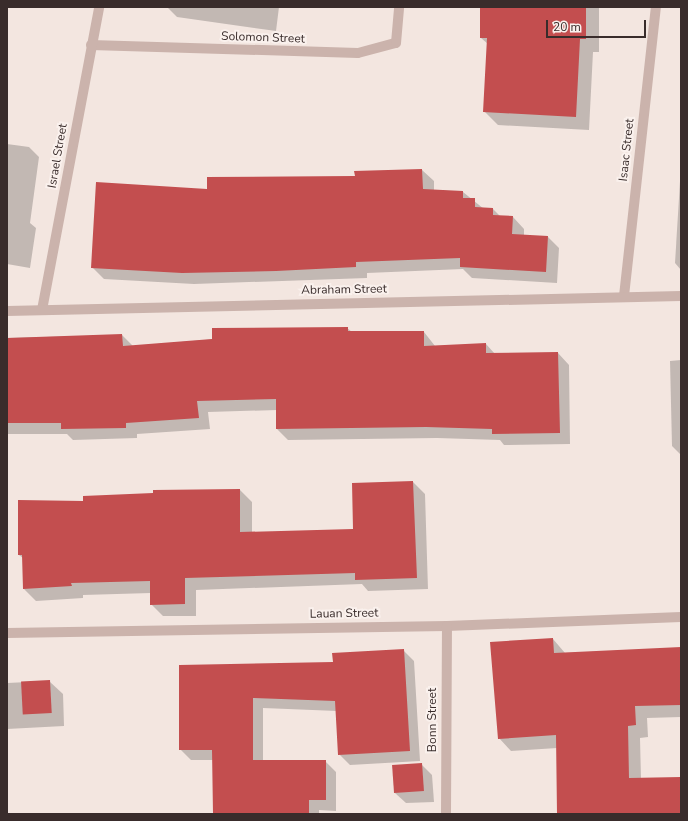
<!DOCTYPE html>
<html>
<head>
<meta charset="utf-8">
<style>
  body { margin:0 }
  #map { position:relative; width:688px; height:821px; overflow:hidden; background:#f3e6e0; font-family:"Nunito Sans",sans-serif }
  div>[style] { position:absolute }
  [style*='--x'] { left:calc(var(--x)*1px); top:calc(var(--y)*1px); width:calc(var(--w)*1px); rotate:calc(var(--a)*1deg) }
  .shadow>* { inset:0; background:#0003 }
  .building>* { inset:0; background:#c34e4f; transform-origin:0 0 }
  .street>* { height:10px; margin:-5px; padding:0 5px; transform-origin:5px; border-radius:5px; background:#cbb3ac }
  span { translate:-50% -50%; white-space:nowrap; text-align:center; line-height:1.15; -webkit-text-stroke:4px #faf1ed; paint-order:stroke }
  .street-label { font-size:12px; color:#392c2b }
  .frame { position:absolute; inset:0; border:8px solid #392c2b; pointer-events:none }
  .scale { position:absolute; left:546px; top:20px; width:100px; height:18px; box-sizing:border-box; border:2px solid #392c2b; border-top:0; padding-left:5px; font-size:12px; line-height:14px; white-space:nowrap; color:#392c2b; -webkit-text-stroke:3px #faf1ed; paint-order:stroke }
</style>
</head>
<body>
<div id="map">
  <div class="shadow">
    <div style="clip-path:polygon(167px 7px,279px 7px,276px 31px,177px 17px)"></div>
    <div style="clip-path:polygon(481px 7px,599px 7px,599px 52px,593px 52px,589px 130px,498px 125px,484px 111px,488px 44px,481px 38px)"></div>
    <div style="clip-path:polygon(7px 144px,29px 147px,39px 157px,30px 223px,36px 228px,30px 268px,7px 264px)"></div>
    <div style="clip-path:polygon(681px 165px,681px 270px,675px 263px)"></div>
    <div style="clip-path:polygon(422px 170px,434px 181px,434px 190px,463px 192px,484px 209px,493px 209px,500px 216px,513px 217px,524px 229px,524px 236px,548px 237px,559px 248px,557px 283px,472px 278px,463px 269px,367px 273px,367px 278px,194px 284px,104px 279px,92px 267px,208px 190px,356px 177px,356px 172px)"></div>
    <div style="clip-path:polygon(347px 328px,352px 332px,424px 332px,435px 346px,486px 344px,495px 354px,558px 353px,569px 365px,570px 444px,504px 445px,500px 440px,437px 438px,288px 440px,277px 429px,277px 410px,208px 412px,210px 429px,137px 434px,137px 438px,73px 440px,67px 434px,7px 434px,7px 338px,122px 335px,133px 346px)"></div>
    <div style="clip-path:polygon(681px 360px,681px 455px,672px 446px,670px 361px)"></div>
    <div style="clip-path:polygon(413px 482px,425px 494px,428px 589px,368px 591px,362px 584px,196px 590px,196px 616px,163px 616px,151px 604px,151px 593px,83px 595px,83px 598px,36px 601px,24px 589px,23px 558px,19px 555px,84px 502px,240px 490px,252px 502px,252px 533px,354px 530px)"></div>
    <div style="clip-path:polygon(553px 639px,565px 653px,681px 648px,681px 717px,647px 718px,648px 737px,640px 738px,641px 779px,681px 778px,681px 814px,558px 814px,557px 748px,511px 751px,499px 738px)"></div>
    <div style="clip-path:polygon(403px 650px,414px 661px,420px 761px,350px 765px,339px 754px,337px 711px,263px 708px,263px 761px,325px 761px,336px 772px,336px 811px,319px 810px,319px 814px,214px 814px,213px 760px,191px 760px,180px 749px,180px 666px,334px 663px)"></div>
    <div style="clip-path:polygon(49px 681px,63px 694px,64px 726px,7px 729px,7px 683px)"></div>
    <div style="clip-path:polygon(421px 764px,432px 775px,434px 802px,406px 803px,395px 793px)"></div>
  </div>
  <div class="building">
    <div style="clip-path:polygon(480px 7px,586px 7px,586px 39px,580px 39px,576px 117px,483px 112px,487px 38px,480px 38px)"></div>
    <div style="clip-path:polygon(422px 169px,423px 189px,463px 191px,463px 198px,475px 198px,475px 207px,493px 208px,493px 215px,513px 216px,512px 234px,548px 236px,546px 272px,460px 267px,460px 258px,356px 262px,356px 267px,276px 271px,182px 273px,91px 268px,96px 182px,207px 189px,207px 177px,355px 176px,354px 171px)"></div>
    <div style="clip-path:polygon(348px 327px,348px 331px,424px 331px,424px 346px,486px 343px,486px 353px,558px 352px,560px 433px,492px 434px,492px 429px,426px 427px,276px 429px,276px 399px,197px 401px,199px 418px,126px 423px,126px 428px,61px 429px,61px 423px,7px 423px,7px 338px,122px 334px,123px 346px,212px 339px,212px 328px)"></div>
    <div style="clip-path:polygon(413px 481px,417px 578px,355px 580px,355px 573px,185px 578px,185px 604px,150px 605px,150px 581px,71px 583px,72px 586px,23px 589px,22px 555px,18px 555px,18px 500px,83px 501px,83px 496px,153px 493px,153px 490px,240px 489px,240px 532px,353px 529px,352px 483px)"></div>
    <div style="clip-path:polygon(553px 638px,554px 653px,681px 647px,681px 705px,635px 706px,636px 725px,628px 726px,629px 778px,681px 777px,681px 814px,557px 814px,556px 735px,498px 739px,490px 642px)"></div>
    <div style="clip-path:polygon(404px 649px,410px 751px,338px 755px,335px 701px,253px 698px,253px 760px,326px 760px,326px 800px,309px 800px,309px 814px,213px 814px,212px 750px,179px 750px,179px 665px,333px 662px,332px 653px)"></div>
    <div style="left:50px;top:680px;width:33px;height:29px;rotate:87deg"></div>
    <div style="left:422px;top:763px;width:28px;height:30px;rotate:86deg"></div>
  </div>
  <div class="street">
    <div style="--x:91;--y:45;--w:267;--a:1.7"></div>
    <div style="--x:358;--y:53;--w:39;--a:-15"></div>
    <div style="--x:396;--y:43;--w:36;--a:-85"></div>
    <div style="--x:624;--y:296;--w:291;--a:-83.7"></div>
    <div style="--x:42;--y:310;--w:308;--a:-79.3"></div>
    <div style="--x:7;--y:311;--w:674;--a:-1.27"></div>
    <div style="--x:7;--y:633;--w:440;--a:-0.9"></div>
    <div style="--x:447;--y:626;--w:234;--a:-2.2"></div>
    <div style="--x:446;--y:814;--w:188;--a:-89.7"></div>
  </div>
  <div class="street-label">
    <span style="left:263px;top:38px;rotate:2deg">Solomon Street</span>
    <span style="left:627px;top:150px;rotate:-84deg">Isaac Street</span>
    <span style="left:58px;top:156px;rotate:-80deg">Israel Street</span>
    <span style="left:344px;top:290px;rotate:-1deg">Abraham Street</span>
    <span style="left:344px;top:614px;rotate:-1deg">Lauan Street</span>
    <span style="left:433px;top:720px;rotate:-90deg">Bonn Street</span>
  </div>
  <div class="frame"></div>
  <div class="scale">20 m</div>
</div>
</body>
</html>
